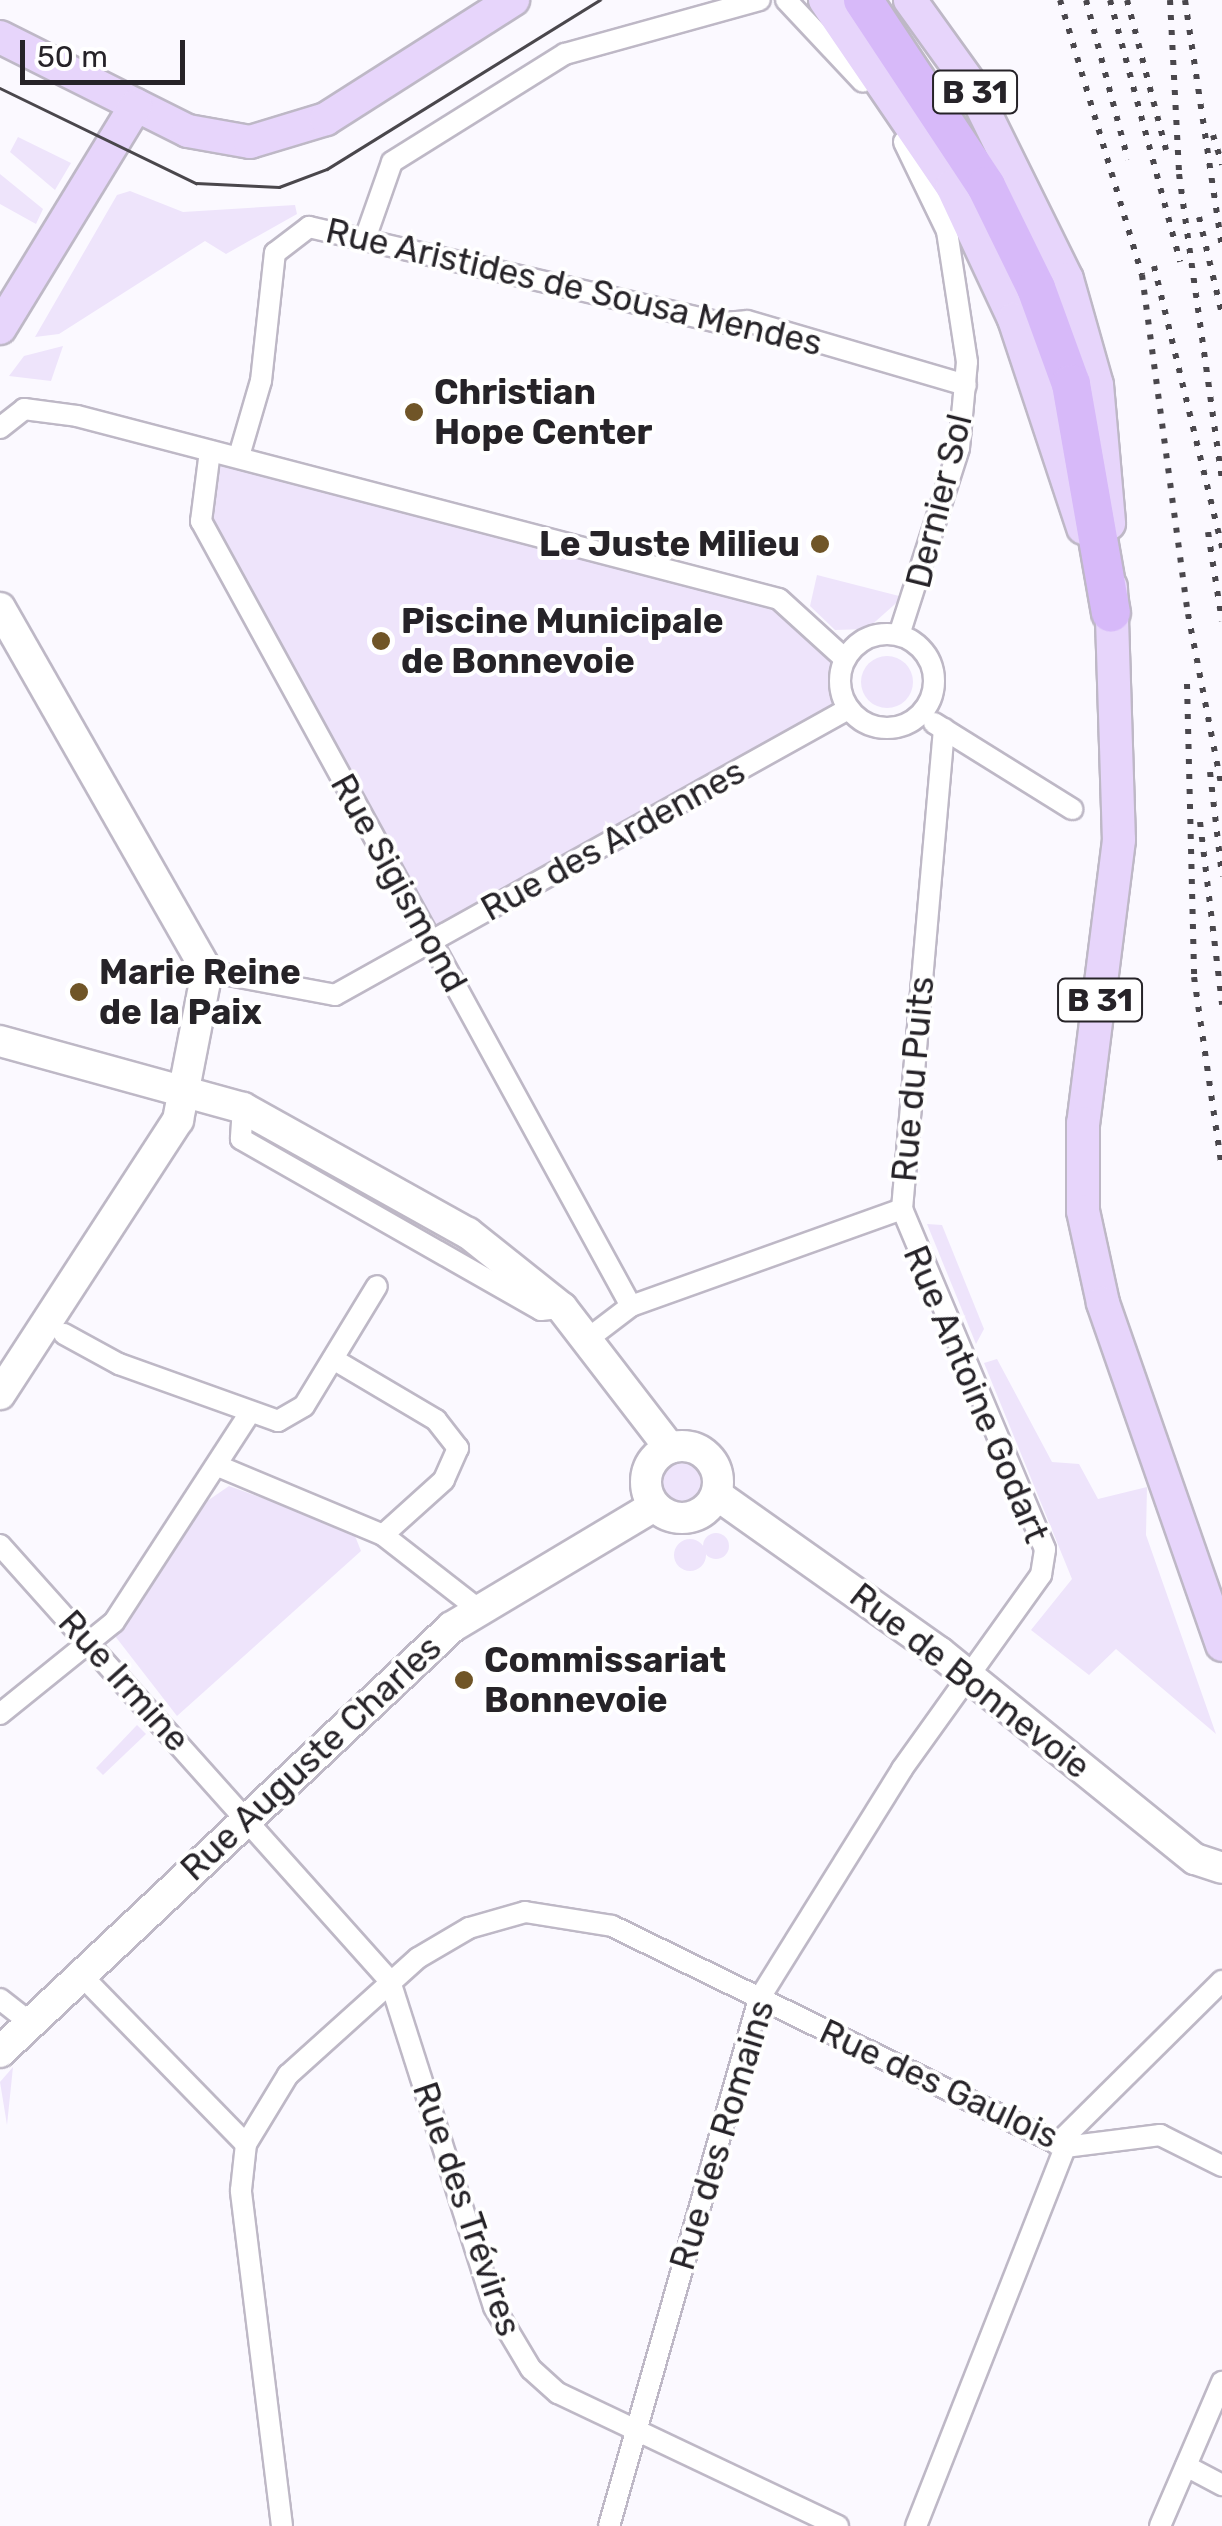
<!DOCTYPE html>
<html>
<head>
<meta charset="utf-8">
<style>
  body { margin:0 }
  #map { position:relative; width:1222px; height:2526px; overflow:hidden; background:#fbf9ff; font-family:Rubik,sans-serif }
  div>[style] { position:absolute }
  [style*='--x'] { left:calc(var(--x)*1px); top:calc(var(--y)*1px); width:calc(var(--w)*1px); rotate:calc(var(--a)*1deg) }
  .green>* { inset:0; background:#eee4fb }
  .round { border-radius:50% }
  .roads { filter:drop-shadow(2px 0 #beb8c6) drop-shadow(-2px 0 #beb8c6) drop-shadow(0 2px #beb8c6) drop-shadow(0 -2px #beb8c6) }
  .street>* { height:20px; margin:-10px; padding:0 10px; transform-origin:10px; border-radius:10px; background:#fff }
  .street>.ring { margin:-10px; padding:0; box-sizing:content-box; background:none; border:20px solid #fff; border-radius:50% }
  .secondary>* { height:30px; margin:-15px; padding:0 15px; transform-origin:15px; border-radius:15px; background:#fff }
  .secondary>.ring { margin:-15px; padding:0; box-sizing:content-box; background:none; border:30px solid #fff; border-radius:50% }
  .primary>* { height:32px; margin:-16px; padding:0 16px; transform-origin:16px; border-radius:16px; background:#e7d5fb }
  .highway>* { height:38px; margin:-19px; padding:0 19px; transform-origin:19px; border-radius:19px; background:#d7b9f9 }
  .tram>* { height:2.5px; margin:-1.25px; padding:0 1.25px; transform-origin:1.25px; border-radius:1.25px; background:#4a474c }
  .rail>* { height:6px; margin-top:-3px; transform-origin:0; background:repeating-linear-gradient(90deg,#4a474c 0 5px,transparent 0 15px) }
  .dots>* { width:28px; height:28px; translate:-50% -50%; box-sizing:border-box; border:5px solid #fff; border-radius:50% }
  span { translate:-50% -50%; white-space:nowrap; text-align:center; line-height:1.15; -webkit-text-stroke:8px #fff; paint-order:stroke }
  .shield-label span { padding:2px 8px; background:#fff; border:2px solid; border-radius:8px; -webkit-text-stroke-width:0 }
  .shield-label { font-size:32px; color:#262328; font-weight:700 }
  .street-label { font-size:35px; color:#262328 }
  .poi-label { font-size:35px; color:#262328; font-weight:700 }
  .left { translate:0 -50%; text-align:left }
  .right { translate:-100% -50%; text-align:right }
  .scale { position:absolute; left:20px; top:40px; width:165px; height:45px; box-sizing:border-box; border:5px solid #262328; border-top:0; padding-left:12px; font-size:30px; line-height:35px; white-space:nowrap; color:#262328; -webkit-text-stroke:8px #fff; paint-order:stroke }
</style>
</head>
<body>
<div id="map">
  <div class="green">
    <div style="clip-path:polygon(18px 137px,71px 163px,55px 190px,10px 152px)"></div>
    <div style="clip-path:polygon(0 174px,43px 209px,36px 224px,0 204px)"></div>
    <div style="clip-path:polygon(130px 191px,183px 212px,295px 205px,297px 214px,226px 254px,205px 241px,59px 334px,35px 337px,117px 195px)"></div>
    <div style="clip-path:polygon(63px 346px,51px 381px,9px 376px,24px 356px)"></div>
    <div style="clip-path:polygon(210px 451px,779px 599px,841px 667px,844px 701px,431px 941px,201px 521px)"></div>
    <div style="clip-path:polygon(817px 575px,903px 597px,867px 629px,835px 630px,810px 606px)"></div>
    <div class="round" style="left:861px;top:656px;width:52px;height:52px"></div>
    <div style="clip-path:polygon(927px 1224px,942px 1225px,984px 1329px,976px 1344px)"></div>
    <div style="clip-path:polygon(997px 1359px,1052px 1462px,1079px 1464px,1098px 1499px,1147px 1487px,1146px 1535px,1216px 1734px,1116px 1649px,1089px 1675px,1031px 1630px,1072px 1579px,984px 1363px)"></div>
    <div class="round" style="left:661px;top:1463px;width:44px;height:44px"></div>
    <div style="clip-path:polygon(229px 1486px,353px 1531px,361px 1551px,177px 1716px,115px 1636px,200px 1506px)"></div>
    <div class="round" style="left:703px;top:1533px;width:26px;height:26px"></div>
    <div class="round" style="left:674px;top:1539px;width:32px;height:32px"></div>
    <div style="clip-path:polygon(137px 1725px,146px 1734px,103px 1775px,96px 1768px)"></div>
    <div style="clip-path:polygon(13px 2067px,7px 2125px,0 2082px)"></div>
  </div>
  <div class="roads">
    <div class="street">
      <div style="--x:786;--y:0;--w:112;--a:46.8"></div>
      <div style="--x:366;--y:236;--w:78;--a:-70.6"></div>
      <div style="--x:392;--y:162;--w:204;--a:-32"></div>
      <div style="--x:565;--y:54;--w:202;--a:-15.5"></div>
      <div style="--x:0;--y:428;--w:31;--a:-38"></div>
      <div style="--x:24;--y:409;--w:53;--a:7.5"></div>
      <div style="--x:77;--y:416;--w:725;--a:14.61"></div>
      <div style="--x:779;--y:599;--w:89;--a:42.3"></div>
      <div style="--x:210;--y:451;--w:71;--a:97.3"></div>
      <div style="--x:201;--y:521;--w:895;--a:61.29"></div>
      <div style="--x:239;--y:456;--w:78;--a:-73.7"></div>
      <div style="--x:261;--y:381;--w:129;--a:-83.8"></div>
      <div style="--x:275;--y:253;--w:43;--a:-37.4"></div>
      <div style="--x:309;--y:227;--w:423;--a:13.1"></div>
      <div style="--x:721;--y:323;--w:26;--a:-4"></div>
      <div style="--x:747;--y:321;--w:228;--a:16.3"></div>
      <div class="ring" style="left:840px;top:634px;width:74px;height:74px"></div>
      <div style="--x:899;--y:635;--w:196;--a:-72.2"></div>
      <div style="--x:959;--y:448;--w:86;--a:-84.7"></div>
      <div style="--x:967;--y:362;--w:133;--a:-98.7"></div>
      <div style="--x:947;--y:231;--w:99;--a:-115.8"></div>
      <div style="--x:934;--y:723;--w:163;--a:31.9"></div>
      <div style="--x:207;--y:971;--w:130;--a:10.6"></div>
      <div style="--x:335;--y:995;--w:587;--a:-29.14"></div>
      <div style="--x:243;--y:1108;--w:31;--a:94"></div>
      <div style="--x:241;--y:1139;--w:345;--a:29.7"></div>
      <div style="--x:541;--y:1310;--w:20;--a:-6"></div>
      <div style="--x:64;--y:1334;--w:63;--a:28.6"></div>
      <div style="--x:119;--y:1364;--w:169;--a:19.7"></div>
      <div style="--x:278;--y:1421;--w:30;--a:-30"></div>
      <div style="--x:304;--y:1406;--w:140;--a:-58.7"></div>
      <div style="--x:589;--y:1338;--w:53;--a:-37.3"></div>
      <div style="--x:631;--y:1306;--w:288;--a:-19.7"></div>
      <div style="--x:902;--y:1209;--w:482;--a:-85"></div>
      <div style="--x:333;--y:1359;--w:120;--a:30.6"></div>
      <div style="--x:436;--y:1420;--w:36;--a:52"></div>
      <div style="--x:458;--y:1448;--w:35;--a:114"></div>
      <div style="--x:444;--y:1480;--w:82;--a:138"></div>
      <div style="--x:218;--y:1466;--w:179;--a:22.7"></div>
      <div style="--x:383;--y:1535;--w:120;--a:37.9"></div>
      <div style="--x:0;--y:1545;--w:585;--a:48.19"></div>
      <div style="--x:390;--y:1981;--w:342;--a:72.3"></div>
      <div style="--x:494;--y:2307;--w:72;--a:59.2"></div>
      <div style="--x:531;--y:2369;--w:36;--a:42"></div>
      <div style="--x:558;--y:2393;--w:310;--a:25.4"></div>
      <div style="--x:0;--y:1714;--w:146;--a:-38.9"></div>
      <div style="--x:114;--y:1622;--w:248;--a:-57"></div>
      <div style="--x:78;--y:1972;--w:240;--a:45.7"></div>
      <div style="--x:0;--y:1999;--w:34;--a:38"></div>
      <div style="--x:1057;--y:2144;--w:232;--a:-44.7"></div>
      <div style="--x:1186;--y:2466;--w:41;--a:27.8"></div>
      <div style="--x:282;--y:2526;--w:338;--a:-97"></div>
      <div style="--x:241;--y:2190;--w:46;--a:-83.8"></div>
      <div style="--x:246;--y:2144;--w:81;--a:-58.7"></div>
      <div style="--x:288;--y:2075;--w:175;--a:-42"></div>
      <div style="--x:418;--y:1958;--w:59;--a:-30.5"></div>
      <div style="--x:469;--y:1928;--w:58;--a:-15.9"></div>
      <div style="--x:525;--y:1912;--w:88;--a:9.1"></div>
      <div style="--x:612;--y:1926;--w:504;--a:26.01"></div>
      <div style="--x:1065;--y:2147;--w:96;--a:-7.2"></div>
      <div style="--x:1160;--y:2135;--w:69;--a:26.6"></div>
      <div style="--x:609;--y:2526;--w:548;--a:-74.11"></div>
      <div style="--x:759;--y:1999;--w:271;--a:-58.1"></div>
      <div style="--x:902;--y:1769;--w:239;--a:-54.4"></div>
      <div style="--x:1041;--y:1575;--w:26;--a:-81"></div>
      <div style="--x:1045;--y:1549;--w:369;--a:-112.8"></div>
      <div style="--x:916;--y:2526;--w:407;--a:-68.5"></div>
      <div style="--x:1160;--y:2526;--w:157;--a:-66.7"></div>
    </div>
    <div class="secondary">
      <div style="--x:0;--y:608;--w:418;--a:60.3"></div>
      <div style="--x:207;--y:971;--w:152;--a:101"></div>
      <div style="--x:178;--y:1120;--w:327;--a:123"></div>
      <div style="--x:0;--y:1041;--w:252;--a:15.4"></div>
      <div style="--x:243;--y:1108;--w:257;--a:29.1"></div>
      <div style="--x:468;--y:1233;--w:120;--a:38.6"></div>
      <div style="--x:562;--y:1308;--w:177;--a:52.4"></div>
      <div class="ring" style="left:646px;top:1446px;width:42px;height:42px"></div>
      <div style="--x:717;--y:1495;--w:272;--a:35.3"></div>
      <div style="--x:939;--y:1652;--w:329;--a:39"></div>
      <div style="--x:1195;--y:1859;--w:28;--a:18"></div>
      <div style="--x:0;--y:2052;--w:620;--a:-43.24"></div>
      <div style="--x:452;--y:1627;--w:235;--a:-30.9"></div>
    </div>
    <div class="primary">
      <div style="--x:825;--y:0;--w:225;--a:55.7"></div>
      <div style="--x:952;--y:186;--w:147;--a:65"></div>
      <div style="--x:1014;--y:319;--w:220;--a:71.7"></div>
      <div style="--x:910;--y:0;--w:105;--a:54.3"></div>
      <div style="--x:971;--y:85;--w:216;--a:63.7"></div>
      <div style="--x:1067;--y:279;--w:110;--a:74.2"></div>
      <div style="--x:1097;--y:385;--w:139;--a:85"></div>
      <div style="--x:0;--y:37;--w:210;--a:26.6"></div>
      <div style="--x:188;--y:131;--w:63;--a:10.1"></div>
      <div style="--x:250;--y:142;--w:79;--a:-16.8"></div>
      <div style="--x:326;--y:119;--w:222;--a:-32.5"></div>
      <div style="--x:0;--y:328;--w:261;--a:-58.6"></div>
      <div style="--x:1111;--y:587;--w:253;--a:88.2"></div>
      <div style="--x:1119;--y:840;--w:285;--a:97.2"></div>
      <div style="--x:1083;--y:1123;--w:88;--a:90"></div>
      <div style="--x:1083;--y:1211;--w:94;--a:77.7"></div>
      <div style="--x:1103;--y:1303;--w:362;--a:70.8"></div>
    </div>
    <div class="highway">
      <div style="--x:863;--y:0;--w:223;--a:56.5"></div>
      <div style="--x:986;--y:186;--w:114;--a:63.9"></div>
      <div style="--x:1036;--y:288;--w:102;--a:70"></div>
      <div style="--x:1071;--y:384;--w:232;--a:80.1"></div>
    </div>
  </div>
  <div class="tram">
    <div style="--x:0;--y:88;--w:218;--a:25.9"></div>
    <div style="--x:196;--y:183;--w:83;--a:2.8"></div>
    <div style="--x:279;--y:187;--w:51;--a:-20.6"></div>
    <div style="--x:327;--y:169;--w:321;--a:-31.8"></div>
  </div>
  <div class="rail">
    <div style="--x:1060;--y:0;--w:287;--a:73.4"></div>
    <div style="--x:1142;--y:275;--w:342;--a:82.3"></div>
    <div style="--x:1188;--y:614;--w:178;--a:79"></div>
    <div style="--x:1086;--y:0;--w:165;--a:75.3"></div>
    <div style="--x:1110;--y:0;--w:271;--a:75"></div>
    <div style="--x:1127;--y:0;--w:155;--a:75.4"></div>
    <div style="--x:1170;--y:0;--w:174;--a:87"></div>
    <div style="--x:1179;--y:174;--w:308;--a:82"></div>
    <div style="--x:1185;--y:0;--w:252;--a:81.5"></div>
    <div style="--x:1213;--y:135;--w:31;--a:73"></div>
    <div style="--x:1199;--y:217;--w:100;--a:76.7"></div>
    <div style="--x:1154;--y:266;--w:290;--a:76.4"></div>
    <div style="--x:1208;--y:532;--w:90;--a:81.1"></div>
    <div style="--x:1187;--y:684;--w:293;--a:88.6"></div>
    <div style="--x:1194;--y:977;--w:194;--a:81.7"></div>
    <div style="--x:1210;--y:772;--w:105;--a:83.4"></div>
    <div style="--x:1200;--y:822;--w:184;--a:83.1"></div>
  </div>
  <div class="dots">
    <div style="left:414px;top:412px;background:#705527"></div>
    <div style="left:820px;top:544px;background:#705527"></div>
    <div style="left:381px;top:641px;background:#705527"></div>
    <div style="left:79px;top:992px;background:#705527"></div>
    <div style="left:464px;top:1680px;background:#705527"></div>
  </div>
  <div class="shield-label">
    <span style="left:975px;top:92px">B 31</span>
    <span style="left:1100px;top:1000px">B 31</span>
  </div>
  <div class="street-label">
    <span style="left:574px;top:287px;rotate:13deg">Rue Aristides de Sousa Mendes</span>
    <span style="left:939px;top:501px;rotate:-76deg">Dernier Sol</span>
    <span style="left:613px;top:840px;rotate:-29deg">Rue des Ardennes</span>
    <span style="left:399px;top:883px;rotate:61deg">Rue Sigismond</span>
    <span style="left:913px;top:1079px;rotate:-85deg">Rue du Puits</span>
    <span style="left:976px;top:1394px;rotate:67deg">Rue Antoine Godart</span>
    <span style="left:124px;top:1681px;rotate:48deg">Rue Irmine</span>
    <span style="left:970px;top:1681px;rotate:38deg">Rue de Bonnevoie</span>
    <span style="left:311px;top:1758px;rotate:-43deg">Rue Auguste Charles</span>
    <span style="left:939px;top:2084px;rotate:25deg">Rue des Gaulois</span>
    <span style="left:722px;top:2135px;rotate:-73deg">Rue des Romains</span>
    <span style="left:467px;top:2209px;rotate:71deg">Rue des Trévires</span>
  </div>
  <div class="poi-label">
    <span class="left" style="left:434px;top:412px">Christian<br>Hope Center</span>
    <span class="right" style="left:800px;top:544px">Le Juste Milieu</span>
    <span class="left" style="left:401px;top:641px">Piscine Municipale<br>de Bonnevoie</span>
    <span class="left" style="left:99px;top:992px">Marie Reine<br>de la Paix</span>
    <span class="left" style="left:484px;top:1680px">Commissariat<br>Bonnevoie</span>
  </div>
  <div class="scale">50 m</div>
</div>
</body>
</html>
